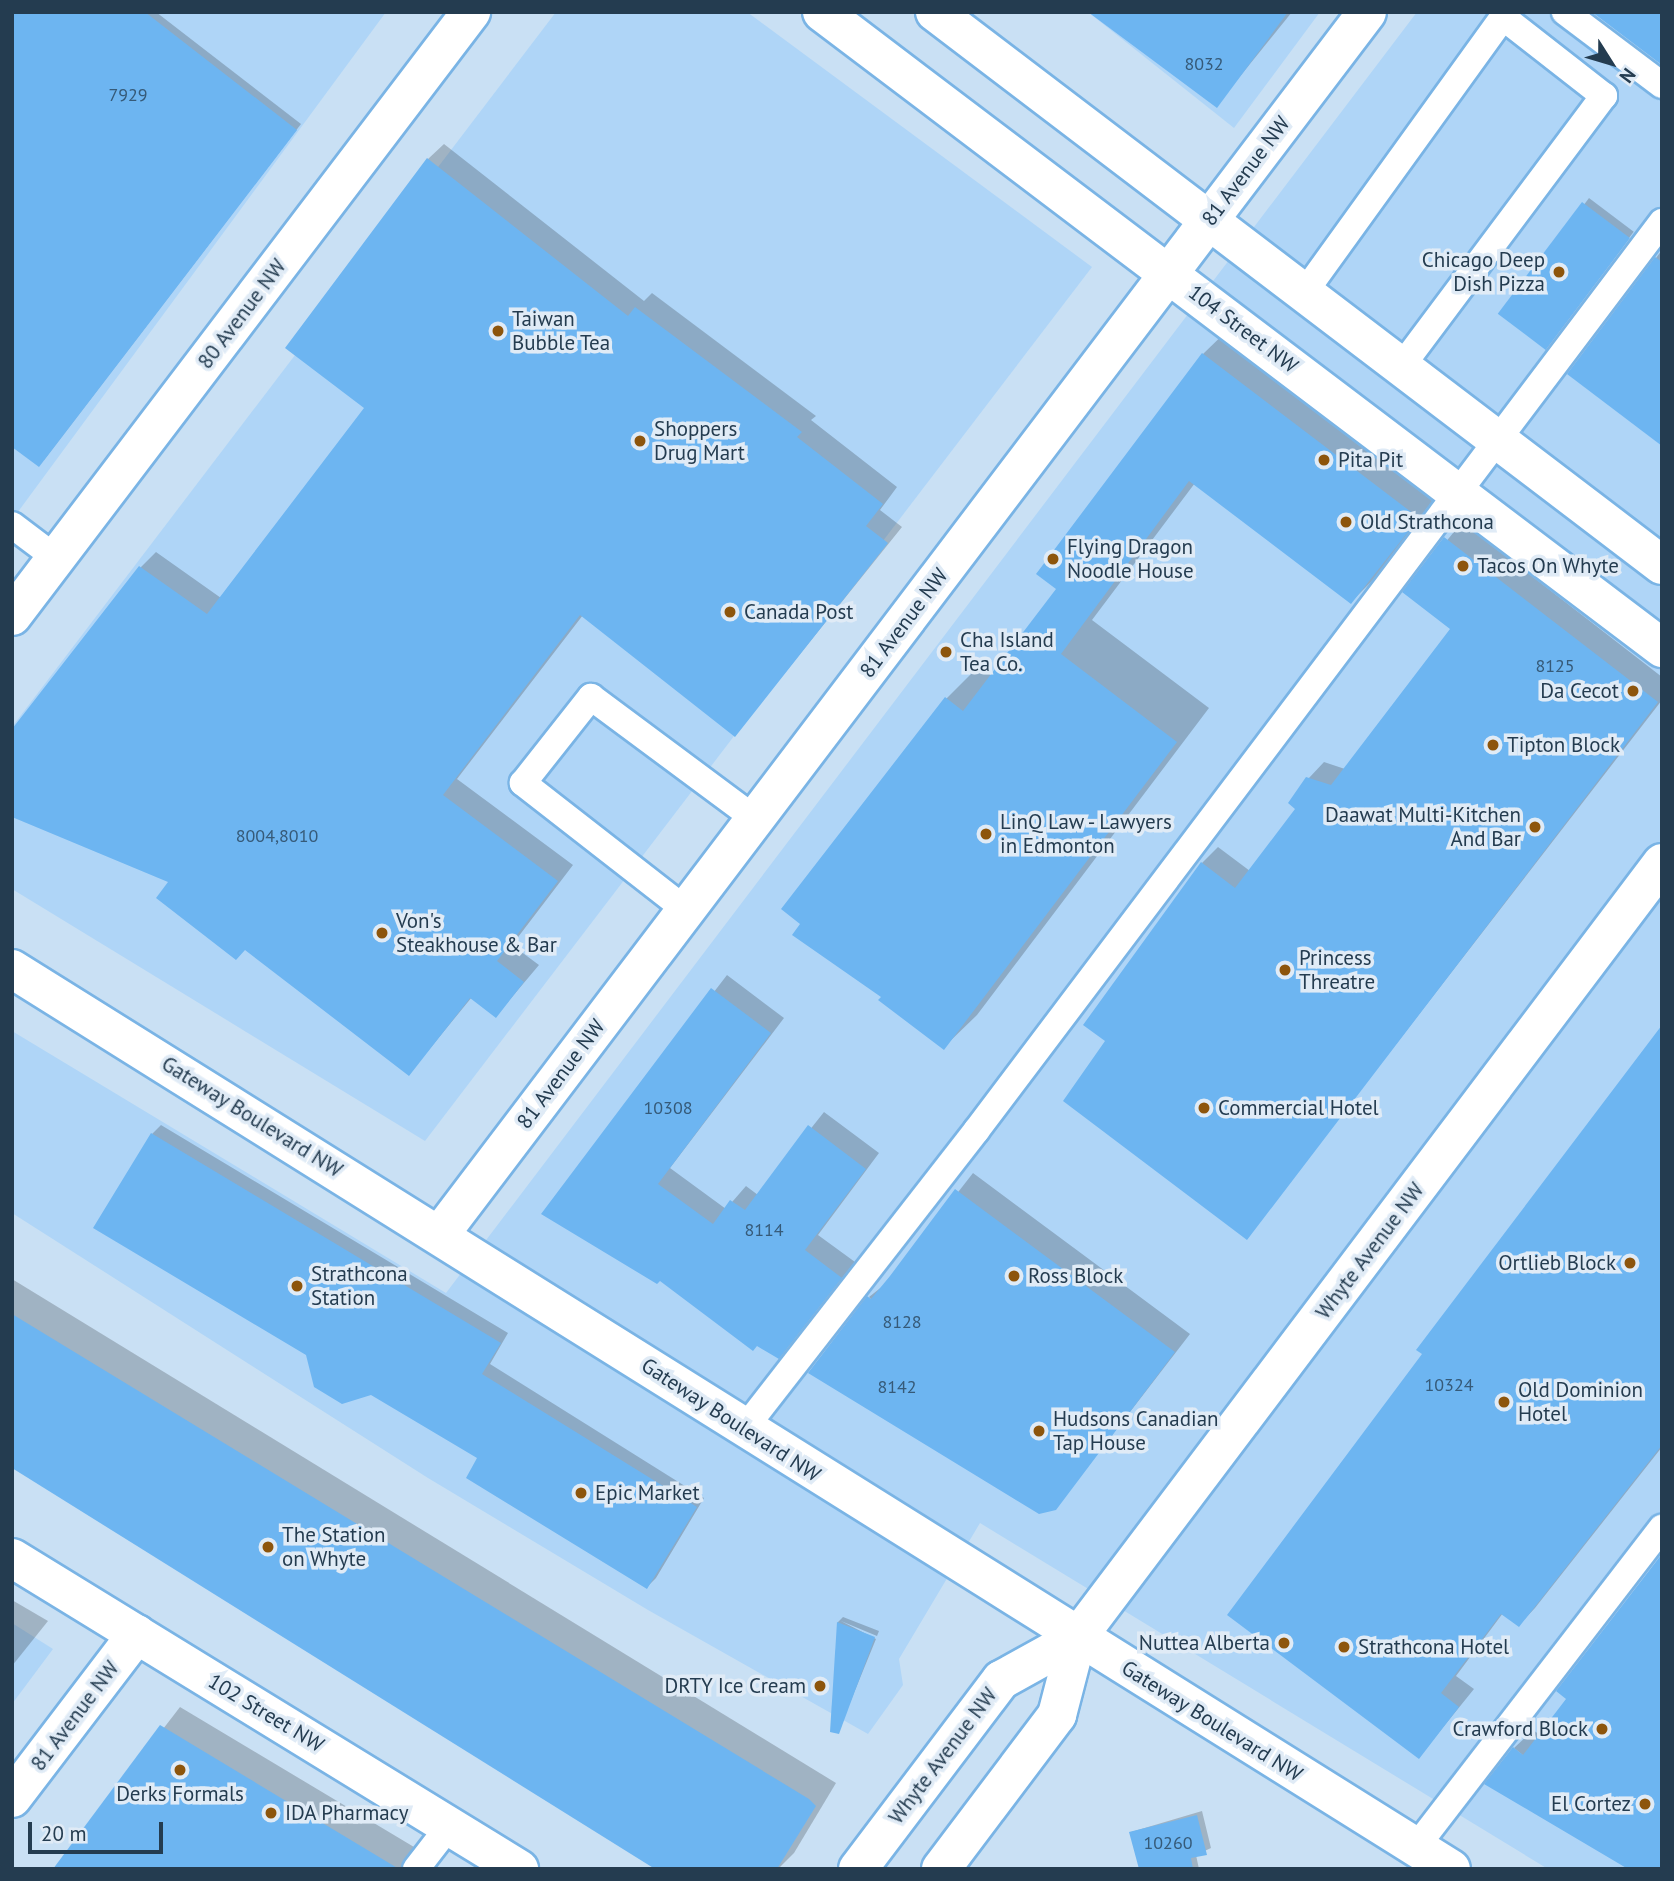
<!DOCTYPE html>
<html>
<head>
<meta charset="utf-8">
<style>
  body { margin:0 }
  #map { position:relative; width:1674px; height:1881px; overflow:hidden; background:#c9e0f4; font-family:"PT Sans",sans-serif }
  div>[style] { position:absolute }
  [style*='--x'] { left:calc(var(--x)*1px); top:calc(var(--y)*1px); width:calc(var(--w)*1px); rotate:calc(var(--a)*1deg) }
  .built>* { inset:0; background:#afd5f7 }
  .shadow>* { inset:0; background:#0003; transform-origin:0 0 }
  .building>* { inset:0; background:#6db5f1; transform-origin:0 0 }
  .roads { filter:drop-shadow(2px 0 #7ab4e5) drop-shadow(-2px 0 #7ab4e5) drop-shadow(0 2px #7ab4e5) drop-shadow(0 -2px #7ab4e5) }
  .lane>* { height:26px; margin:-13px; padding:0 13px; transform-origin:13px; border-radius:13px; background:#fff }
  .street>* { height:38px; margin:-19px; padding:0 19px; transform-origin:19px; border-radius:19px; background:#fff }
  .secondary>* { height:38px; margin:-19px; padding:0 19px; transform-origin:19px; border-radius:19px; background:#fff }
  .dots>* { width:19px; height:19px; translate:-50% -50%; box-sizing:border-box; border:4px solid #e0ebf6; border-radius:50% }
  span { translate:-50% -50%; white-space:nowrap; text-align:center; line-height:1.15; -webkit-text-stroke:7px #e0ebf6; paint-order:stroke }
  .number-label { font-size:18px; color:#365a78 }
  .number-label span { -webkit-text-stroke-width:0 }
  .street-label { font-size:21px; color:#243c50 }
  .poi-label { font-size:21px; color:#243c50 }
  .right { translate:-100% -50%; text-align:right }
  .left { translate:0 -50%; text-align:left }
  .frame { position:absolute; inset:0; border:14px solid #243c50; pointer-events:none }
  .north { position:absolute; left:1576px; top:28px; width:70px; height:70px; -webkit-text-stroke:5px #e0ebf6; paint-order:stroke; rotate:127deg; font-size:19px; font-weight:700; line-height:28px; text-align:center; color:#243c50 }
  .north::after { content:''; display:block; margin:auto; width:24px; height:32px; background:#243c50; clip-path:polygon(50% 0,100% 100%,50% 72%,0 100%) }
  .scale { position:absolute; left:28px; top:1822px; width:135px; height:32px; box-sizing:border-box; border:4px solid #243c50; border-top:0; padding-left:9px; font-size:21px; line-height:24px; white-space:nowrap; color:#243c50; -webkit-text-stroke:5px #e0ebf6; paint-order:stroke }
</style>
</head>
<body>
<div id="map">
  <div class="built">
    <div style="clip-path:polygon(12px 12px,386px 12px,12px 520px)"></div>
    <div style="clip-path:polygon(556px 12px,747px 12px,1092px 267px,425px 1141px,12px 889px,12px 727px)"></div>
    <div style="clip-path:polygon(1088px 12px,1320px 12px,1234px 128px)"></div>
    <div style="clip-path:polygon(1417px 12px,1662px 12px,1662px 1869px,1548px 1869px,980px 1523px,899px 1659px,903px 1685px,868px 1734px,648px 1610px,428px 1478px,12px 1213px,12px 1031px,446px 1293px)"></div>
    <div style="clip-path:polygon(12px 1623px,53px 1649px,12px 1704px)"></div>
  </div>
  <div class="shadow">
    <div style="clip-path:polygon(12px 12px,156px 12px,301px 124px,44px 460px)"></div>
    <div style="clip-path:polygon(1108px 12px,1292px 12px,1216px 106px)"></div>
    <div style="clip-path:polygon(444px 144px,644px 301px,652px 293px,816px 416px,811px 420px,897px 487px,880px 510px,902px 527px,735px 735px,583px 615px,457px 779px,573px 865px,512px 945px,539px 965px,496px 1016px,472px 997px,409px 1074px,171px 881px,141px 567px,156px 552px,221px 598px,367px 408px,428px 159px)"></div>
    <div style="left:1589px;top:198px;width:56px;height:145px;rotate:37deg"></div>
    <div style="clip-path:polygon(1662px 250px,1662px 444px,1570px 373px)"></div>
    <div style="clip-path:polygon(1236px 322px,1451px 484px,1384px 569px,1351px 602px,1195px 483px,1092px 620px,1209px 708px,977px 1015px,944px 1047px,946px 699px,979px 666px,992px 676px,1058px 589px,1203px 354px)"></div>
    <div style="clip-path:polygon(1462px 522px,1662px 677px,1662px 700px,1246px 1238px,1107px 1041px,1202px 863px,1218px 847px,1250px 871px,1297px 809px,1308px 779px,1324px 762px,1345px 769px,1453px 629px,1405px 592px)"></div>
    <div style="clip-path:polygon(727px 975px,784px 1018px,670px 1168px,726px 1209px,746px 1186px,758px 1195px,824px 1112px,879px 1153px,818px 1235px,855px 1262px,778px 1357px,660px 1279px,543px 1214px)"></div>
    <div style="clip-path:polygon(1662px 1028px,1662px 1447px,1535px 1608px,1519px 1625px,1503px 1613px,1456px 1676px,1474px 1689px,1419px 1757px,1425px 1354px)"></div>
    <div style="clip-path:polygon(161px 1125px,508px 1333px,490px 1364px,704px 1498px,656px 1578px,647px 1587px,480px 1458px,308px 1354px,152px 1134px)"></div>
    <div style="clip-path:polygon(973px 1173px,1190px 1334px,1056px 1508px,869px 1297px,888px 1282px)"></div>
    <div style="clip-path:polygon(12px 1279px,836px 1783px,794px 1853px,778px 1869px,658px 1869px,12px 1466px)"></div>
    <div style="clip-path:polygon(12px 1600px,48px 1621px,12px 1666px)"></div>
    <div style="clip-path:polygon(843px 1617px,879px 1631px,877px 1636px,841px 1621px,876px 1639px,838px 1732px,831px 1731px,838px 1622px)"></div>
    <div style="clip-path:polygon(1568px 1698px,1662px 1869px,1514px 1748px,1533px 1730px,1540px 1735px)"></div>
    <div style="clip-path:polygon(180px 1707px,414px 1847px,410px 1852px,436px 1869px,55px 1869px)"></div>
    <div style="clip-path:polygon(1202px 1811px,1211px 1848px,1196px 1855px,1199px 1869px,1157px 1869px,1131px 1832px)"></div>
  </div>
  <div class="building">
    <div style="clip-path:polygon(12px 12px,145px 12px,297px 130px,39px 467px,12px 447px)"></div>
    <div style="clip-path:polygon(1088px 12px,1288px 12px,1217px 108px)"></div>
    <div style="clip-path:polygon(1592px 12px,1662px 12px,1662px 65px)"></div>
    <div style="clip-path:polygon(427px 158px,628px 316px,635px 307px,802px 432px,797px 437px,883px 504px,866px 526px,888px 543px,735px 737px,580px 615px,443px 795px,558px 881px,497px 961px,524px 982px,496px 1018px,470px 998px,409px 1076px,245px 950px,236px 960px,156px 898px,168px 882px,12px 817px,12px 729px,139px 566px,207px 614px,364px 408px,285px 348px)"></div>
    <div style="left:1582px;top:202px;width:60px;height:140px;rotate:37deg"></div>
    <div style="clip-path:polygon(1655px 257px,1662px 262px,1662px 446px,1567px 374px)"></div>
    <div style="clip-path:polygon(1202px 353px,1419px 518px,1351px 604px,1189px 481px,1061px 654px,1177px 742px,944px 1050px,878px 1000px,881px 997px,792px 935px,800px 924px,781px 909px,945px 697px,963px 711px,1056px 589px,1036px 574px)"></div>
    <div style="clip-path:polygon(1444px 537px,1658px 702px,1247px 1240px,1063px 1101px,1105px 1041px,1083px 1025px,1201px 862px,1235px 888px,1295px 809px,1288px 803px,1306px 777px,1331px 785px,1450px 629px,1402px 592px)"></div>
    <div style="clip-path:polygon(711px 988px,771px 1033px,658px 1184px,713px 1224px,730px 1200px,745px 1210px,808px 1125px,866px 1169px,805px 1250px,842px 1278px,779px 1359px,757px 1346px,753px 1351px,660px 1281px,657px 1284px,541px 1214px)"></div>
    <div style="clip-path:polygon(1662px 1025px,1662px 1445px,1519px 1627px,1501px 1614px,1441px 1693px,1459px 1707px,1419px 1759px,1227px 1615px,1422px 1354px,1416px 1350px)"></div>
    <div style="clip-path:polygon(151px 1133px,501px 1343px,482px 1374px,697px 1507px,647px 1589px,466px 1478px,477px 1458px,371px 1395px,342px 1404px,314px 1387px,306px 1355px,93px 1228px)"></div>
    <div style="clip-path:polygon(955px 1189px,1175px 1352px,1056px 1510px,1039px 1514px,808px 1373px,867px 1296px,871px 1299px,890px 1276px)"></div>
    <div style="clip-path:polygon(12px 1314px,809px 1799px,816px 1806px,777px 1869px,655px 1869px,12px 1468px)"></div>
    <div style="clip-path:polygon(1662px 1554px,1662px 1869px,1628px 1869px,1484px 1784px,1513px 1747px,1523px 1755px,1566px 1699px,1556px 1691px)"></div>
    <div style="clip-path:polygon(837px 1622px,875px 1637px,839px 1734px,830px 1732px)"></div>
    <div style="clip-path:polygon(160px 1725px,399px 1869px,53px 1869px)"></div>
    <div style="clip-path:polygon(1197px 1815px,1207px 1855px,1191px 1858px,1193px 1869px,1139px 1869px,1129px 1832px)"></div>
  </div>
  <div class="roads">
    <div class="lane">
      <div style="--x:1565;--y:12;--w:121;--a:37"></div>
      <div style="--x:1304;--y:293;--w:347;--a:-54.2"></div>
      <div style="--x:1401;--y:367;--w:339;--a:-53.2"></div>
      <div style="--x:1604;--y:96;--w:128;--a:-142"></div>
      <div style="--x:12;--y:525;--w:55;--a:36.9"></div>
      <div style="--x:686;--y:910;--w:207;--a:-142.1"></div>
      <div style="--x:523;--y:783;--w:110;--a:-51.7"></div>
      <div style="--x:591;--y:697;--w:204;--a:36.6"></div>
      <div style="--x:744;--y:1429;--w:378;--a:-52.1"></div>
      <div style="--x:976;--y:1131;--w:1139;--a:-52.96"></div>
      <div style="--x:1416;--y:1847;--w:403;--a:-52.4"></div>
      <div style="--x:416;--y:1869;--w:56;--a:-52.3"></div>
    </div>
    <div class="street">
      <div style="--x:12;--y:616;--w:759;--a:-52.77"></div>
      <div style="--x:441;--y:1233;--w:1532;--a:-52.82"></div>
      <div style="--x:12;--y:1558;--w:595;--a:31.53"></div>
      <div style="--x:12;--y:1798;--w:206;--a:-52.7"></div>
    </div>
    <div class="secondary">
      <div style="--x:822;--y:12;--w:1054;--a:37.13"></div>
      <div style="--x:935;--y:12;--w:913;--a:37.26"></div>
      <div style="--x:12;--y:969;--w:1697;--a:32.02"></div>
      <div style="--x:858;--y:1869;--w:237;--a:-52.9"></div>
      <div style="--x:1001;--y:1680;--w:87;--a:-28.9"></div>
      <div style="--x:941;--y:1869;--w:193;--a:-53"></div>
      <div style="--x:1057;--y:1715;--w:80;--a:-75.4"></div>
      <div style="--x:1077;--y:1638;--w:971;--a:-52.95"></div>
    </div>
  </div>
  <div class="dots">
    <div style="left:1559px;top:272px;background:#8d550c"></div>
    <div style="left:498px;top:331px;background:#8d550c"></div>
    <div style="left:640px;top:441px;background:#8d550c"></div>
    <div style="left:1324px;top:460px;background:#8d550c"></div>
    <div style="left:1346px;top:522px;background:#8d550c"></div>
    <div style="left:1053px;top:559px;background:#8d550c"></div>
    <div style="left:1463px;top:566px;background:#8d550c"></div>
    <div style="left:730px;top:612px;background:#8d550c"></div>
    <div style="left:946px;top:652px;background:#8d550c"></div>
    <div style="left:1633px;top:691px;background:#8d550c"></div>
    <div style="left:1493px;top:745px;background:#8d550c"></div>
    <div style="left:1535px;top:827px;background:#8d550c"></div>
    <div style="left:986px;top:834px;background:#8d550c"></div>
    <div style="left:382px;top:933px;background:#8d550c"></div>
    <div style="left:1285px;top:970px;background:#8d550c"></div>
    <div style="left:1204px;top:1108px;background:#8d550c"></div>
    <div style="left:1630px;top:1263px;background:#8d550c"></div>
    <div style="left:1014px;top:1276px;background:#8d550c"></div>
    <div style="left:297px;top:1286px;background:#8d550c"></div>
    <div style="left:1504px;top:1402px;background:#8d550c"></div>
    <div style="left:1039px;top:1431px;background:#8d550c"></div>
    <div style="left:581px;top:1493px;background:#8d550c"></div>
    <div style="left:268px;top:1547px;background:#8d550c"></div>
    <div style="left:1284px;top:1643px;background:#8d550c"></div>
    <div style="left:1344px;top:1647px;background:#8d550c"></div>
    <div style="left:820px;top:1686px;background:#8d550c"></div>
    <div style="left:1602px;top:1729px;background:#8d550c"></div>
    <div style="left:180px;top:1770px;background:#8d550c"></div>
    <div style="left:1645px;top:1804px;background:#8d550c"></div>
    <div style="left:271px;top:1813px;background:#8d550c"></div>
  </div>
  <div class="number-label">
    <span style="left:1204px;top:64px">8032</span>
    <span style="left:128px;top:95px">7929</span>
    <span style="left:1555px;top:666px">8125</span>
    <span style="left:277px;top:836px">8004,8010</span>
    <span style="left:668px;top:1108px">10308</span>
    <span style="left:764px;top:1230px">8114</span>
    <span style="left:902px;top:1322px">8128</span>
    <span style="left:1449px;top:1385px">10324</span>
    <span style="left:897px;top:1387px">8142</span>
    <span style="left:1168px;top:1843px">10260</span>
  </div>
  <div class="street-label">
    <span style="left:1246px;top:171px;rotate:-53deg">81 Avenue NW</span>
    <span style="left:242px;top:314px;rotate:-53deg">80 Avenue NW</span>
    <span style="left:1243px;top:329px;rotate:37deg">104 Street NW</span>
    <span style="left:904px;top:623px;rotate:-53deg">81 Avenue NW</span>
    <span style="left:561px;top:1074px;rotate:-53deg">81 Avenue NW</span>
    <span style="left:252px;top:1117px;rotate:32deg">Gateway Boulevard NW</span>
    <span style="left:1370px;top:1251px;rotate:-53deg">Whyte Avenue NW</span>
    <span style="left:731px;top:1420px;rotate:33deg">Gateway Boulevard NW</span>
    <span style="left:266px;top:1713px;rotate:31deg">102 Street NW</span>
    <span style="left:75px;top:1716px;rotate:-53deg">81 Avenue NW</span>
    <span style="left:1212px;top:1721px;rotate:32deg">Gateway Boulevard NW</span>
    <span style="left:943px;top:1756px;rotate:-53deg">Whyte Avenue NW</span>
  </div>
  <div class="poi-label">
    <span class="right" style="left:1545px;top:272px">Chicago Deep<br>Dish Pizza</span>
    <span class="left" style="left:512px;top:331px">Taiwan<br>Bubble Tea</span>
    <span class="left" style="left:654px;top:441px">Shoppers<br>Drug Mart</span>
    <span class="left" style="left:1338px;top:460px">Pita Pit</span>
    <span class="left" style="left:1360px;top:522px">Old Strathcona</span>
    <span class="left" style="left:1067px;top:559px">Flying Dragon<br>Noodle House</span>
    <span class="left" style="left:1477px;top:566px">Tacos On Whyte</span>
    <span class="left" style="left:744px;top:612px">Canada Post</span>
    <span class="left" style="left:960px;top:652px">Cha Island<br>Tea Co.</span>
    <span class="right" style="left:1619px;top:691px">Da Cecot</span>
    <span class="left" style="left:1507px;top:745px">Tipton Block</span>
    <span class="right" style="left:1521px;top:827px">Daawat Multi-Kitchen<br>And Bar</span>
    <span class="left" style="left:1000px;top:834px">LinQ Law - Lawyers<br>in Edmonton</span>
    <span class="left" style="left:396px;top:933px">Von's<br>Steakhouse &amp; Bar</span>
    <span class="left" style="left:1299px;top:970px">Princess<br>Threatre</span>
    <span class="left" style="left:1218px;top:1108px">Commercial Hotel</span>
    <span class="right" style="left:1616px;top:1263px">Ortlieb Block</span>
    <span class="left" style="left:311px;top:1286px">Strathcona<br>Station</span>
    <span class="left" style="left:1028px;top:1276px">Ross Block</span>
    <span class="left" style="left:1518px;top:1402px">Old Dominion<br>Hotel</span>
    <span class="left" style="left:1053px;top:1431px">Hudsons Canadian<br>Tap House</span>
    <span class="left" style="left:595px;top:1493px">Epic Market</span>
    <span class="left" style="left:282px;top:1547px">The Station<br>on Whyte</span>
    <span class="right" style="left:1270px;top:1643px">Nuttea Alberta</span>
    <span class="left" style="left:1358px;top:1647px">Strathcona Hotel</span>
    <span class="right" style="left:806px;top:1686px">DRTY Ice Cream</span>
    <span class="right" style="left:1588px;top:1729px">Crawford Block</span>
    <span style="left:180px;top:1794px">Derks Formals</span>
    <span class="right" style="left:1631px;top:1804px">El Cortez</span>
    <span class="left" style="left:285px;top:1813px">IDA Pharmacy</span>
  </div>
  <div class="frame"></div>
  <div class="north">N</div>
  <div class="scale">20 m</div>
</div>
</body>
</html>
